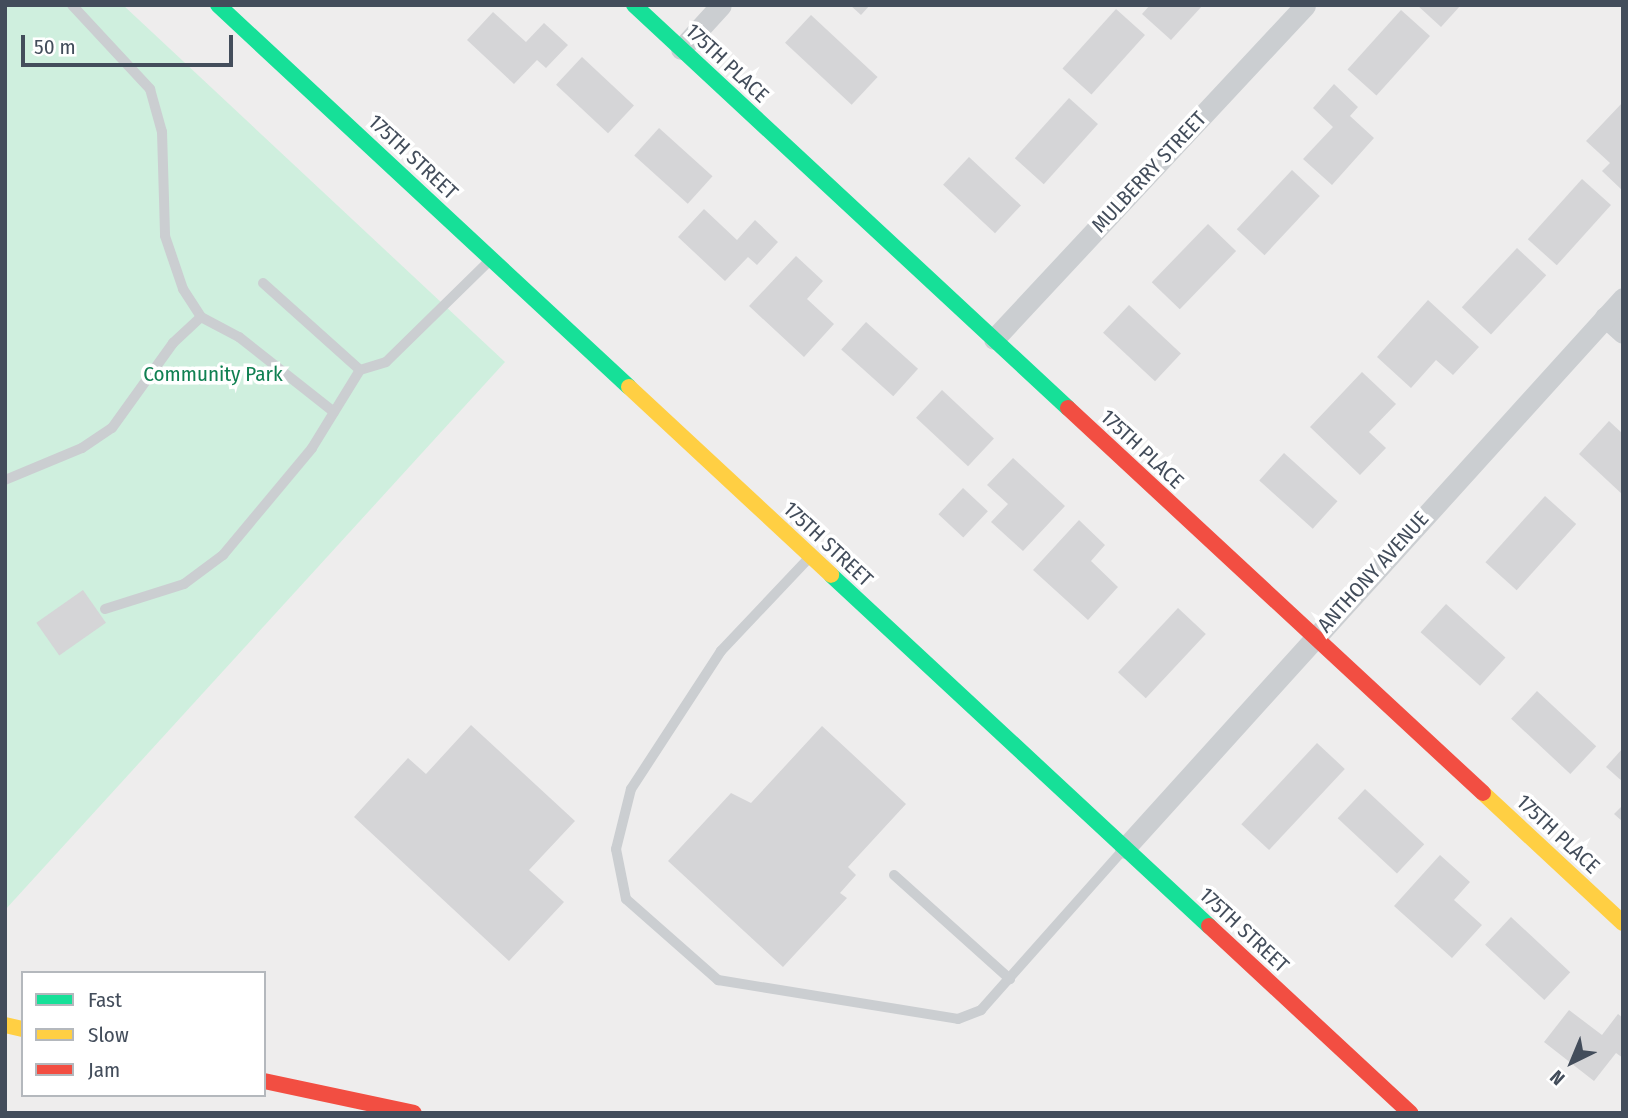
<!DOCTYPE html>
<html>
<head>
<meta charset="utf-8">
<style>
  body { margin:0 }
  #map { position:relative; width:1628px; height:1118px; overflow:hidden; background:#eeeded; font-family:"Fira Sans Condensed",sans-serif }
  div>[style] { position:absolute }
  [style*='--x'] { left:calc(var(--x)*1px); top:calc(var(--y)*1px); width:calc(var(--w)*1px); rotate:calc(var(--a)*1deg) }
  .green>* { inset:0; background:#cfefde }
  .building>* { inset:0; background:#d5d5d7; transform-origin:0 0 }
  .lane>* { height:10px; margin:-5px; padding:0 5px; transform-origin:5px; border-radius:5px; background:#cbced1 }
  .street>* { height:21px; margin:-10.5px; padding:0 10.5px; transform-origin:10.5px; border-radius:10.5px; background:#cbced1 }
  .fast>* { height:16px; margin:-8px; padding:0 8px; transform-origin:8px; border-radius:8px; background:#16e098 }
  .slow>* { height:16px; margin:-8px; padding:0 8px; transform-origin:8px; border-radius:8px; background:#ffcf43 }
  .jam>* { height:16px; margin:-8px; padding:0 8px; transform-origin:8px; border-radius:8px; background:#f24e42 }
  span { translate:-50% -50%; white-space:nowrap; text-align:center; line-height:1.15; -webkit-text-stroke:7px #fff; paint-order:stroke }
  .street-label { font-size:21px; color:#434d5b }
  .park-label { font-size:21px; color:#108052 }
  .frame { position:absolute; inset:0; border:7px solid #434d5b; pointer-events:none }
  .legend { position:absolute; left:21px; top:971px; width:245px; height:126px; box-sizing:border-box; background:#fff; border:2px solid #b4b8bd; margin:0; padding:9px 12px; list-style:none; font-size:21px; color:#434d5b }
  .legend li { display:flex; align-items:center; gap:14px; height:35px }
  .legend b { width:35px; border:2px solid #b4b8bd }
  .north { position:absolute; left:1537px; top:1027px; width:70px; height:70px; -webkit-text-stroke:5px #fff; paint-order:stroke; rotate:223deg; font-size:19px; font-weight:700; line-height:28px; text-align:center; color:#434d5b }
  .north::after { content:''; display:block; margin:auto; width:24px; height:32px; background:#434d5b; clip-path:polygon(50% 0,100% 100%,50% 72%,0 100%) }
  .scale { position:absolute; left:21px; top:35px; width:212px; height:32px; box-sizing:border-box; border:4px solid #434d5b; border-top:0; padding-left:9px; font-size:21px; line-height:24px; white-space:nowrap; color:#434d5b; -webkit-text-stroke:5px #fff; paint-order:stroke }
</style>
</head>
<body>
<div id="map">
  <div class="green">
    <div style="clip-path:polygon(5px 5px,123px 5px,505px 362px,5px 910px)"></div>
  </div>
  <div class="building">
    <div style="clip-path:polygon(850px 5px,870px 5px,861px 15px)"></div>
    <div style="clip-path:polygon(1150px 5px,1203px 5px,1171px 40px,1142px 14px)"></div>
    <div style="clip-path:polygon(1417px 5px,1461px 5px,1441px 27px)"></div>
    <div style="left:1116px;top:9px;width:39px;height:80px;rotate:42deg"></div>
    <div style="left:1401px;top:10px;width:39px;height:80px;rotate:42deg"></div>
    <div style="clip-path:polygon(493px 12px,526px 42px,544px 23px,568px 45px,546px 68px,537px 60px,514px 84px,467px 40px)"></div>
    <div style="left:811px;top:15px;width:91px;height:38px;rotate:43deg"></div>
    <div style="left:582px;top:57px;width:71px;height:38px;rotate:43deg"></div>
    <div style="clip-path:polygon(1334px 84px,1358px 107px,1350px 116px,1374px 138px,1332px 185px,1303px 159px,1333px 127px,1313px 108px)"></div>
    <div style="left:1069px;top:98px;width:39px;height:81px;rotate:42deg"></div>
    <div style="clip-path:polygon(1623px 102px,1623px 191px,1602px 171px,1610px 163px,1586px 141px)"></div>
    <div style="left:659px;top:128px;width:72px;height:37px;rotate:42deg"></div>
    <div style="left:969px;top:157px;width:71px;height:38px;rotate:43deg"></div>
    <div style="left:1292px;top:170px;width:38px;height:81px;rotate:43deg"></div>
    <div style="left:1582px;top:179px;width:39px;height:81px;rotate:42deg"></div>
    <div style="clip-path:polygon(704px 209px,737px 240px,755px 220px,778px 242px,757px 265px,748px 257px,725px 281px,678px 237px)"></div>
    <div style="left:1208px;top:224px;width:39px;height:81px;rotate:44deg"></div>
    <div style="left:1517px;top:248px;width:40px;height:81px;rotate:43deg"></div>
    <div style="clip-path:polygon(796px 256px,823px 281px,807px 299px,834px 324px,804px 357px,749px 306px)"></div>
    <div style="clip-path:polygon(1428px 300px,1479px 347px,1453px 375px,1436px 360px,1411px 388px,1377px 357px)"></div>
    <div style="left:1129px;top:305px;width:71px;height:38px;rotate:43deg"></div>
    <div style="left:866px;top:322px;width:70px;height:37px;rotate:42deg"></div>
    <div style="clip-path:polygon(1362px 372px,1396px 404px,1369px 432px,1386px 448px,1360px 475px,1310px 427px)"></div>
    <div style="left:942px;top:390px;width:71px;height:38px;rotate:43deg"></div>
    <div style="clip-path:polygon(1609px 421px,1623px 434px,1623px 495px,1579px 454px)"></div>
    <div style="left:1284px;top:453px;width:72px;height:37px;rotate:42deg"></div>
    <div style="clip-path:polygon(1013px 458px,1065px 506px,1023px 551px,991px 522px,1008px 504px,987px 485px)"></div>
    <div style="left:963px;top:488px;width:34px;height:36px;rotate:43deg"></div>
    <div style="left:1545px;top:496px;width:42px;height:89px;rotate:42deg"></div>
    <div style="clip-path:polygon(1079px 520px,1105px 545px,1091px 561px,1118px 587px,1088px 620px,1033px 570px)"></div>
    <div style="left:83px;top:590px;width:40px;height:57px;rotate:55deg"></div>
    <div style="left:1446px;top:604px;width:80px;height:38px;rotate:42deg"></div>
    <div style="left:1178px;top:608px;width:38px;height:88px;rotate:43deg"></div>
    <div style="left:1537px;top:691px;width:81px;height:38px;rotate:43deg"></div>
    <div style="clip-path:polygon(471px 725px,575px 821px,529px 870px,564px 902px,509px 961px,354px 817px,408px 758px,426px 774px)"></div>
    <div style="clip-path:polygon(822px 726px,906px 804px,848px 867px,856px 875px,840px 893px,847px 898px,783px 967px,668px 861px,731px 793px,751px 803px)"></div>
    <div style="left:1317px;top:743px;width:38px;height:111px;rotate:43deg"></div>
    <div style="clip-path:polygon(1623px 748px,1623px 782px,1606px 767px)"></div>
    <div style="left:1365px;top:789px;width:81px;height:40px;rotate:43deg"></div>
    <div style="clip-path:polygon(1623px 805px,1623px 822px,1614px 814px)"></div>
    <div style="clip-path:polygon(1440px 855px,1470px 882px,1454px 900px,1482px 925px,1452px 958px,1394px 906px)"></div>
    <div style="left:1511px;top:917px;width:81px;height:38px;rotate:43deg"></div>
    <div style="clip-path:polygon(1569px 1010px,1602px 1035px,1618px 1014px,1623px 1018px,1623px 1058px,1616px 1053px,1594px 1081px,1544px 1042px)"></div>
  </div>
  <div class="lane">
    <div style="--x:72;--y:5;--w:115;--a:47.1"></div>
    <div style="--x:150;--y:89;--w:45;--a:74.4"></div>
    <div style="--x:162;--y:132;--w:104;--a:88.3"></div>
    <div style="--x:165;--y:236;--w:56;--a:71.2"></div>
    <div style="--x:183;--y:289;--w:33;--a:57"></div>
    <div style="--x:201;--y:317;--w:43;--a:27.8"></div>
    <div style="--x:239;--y:337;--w:121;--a:38.3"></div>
    <div style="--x:263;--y:283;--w:130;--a:41.9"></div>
    <div style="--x:360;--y:370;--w:27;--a:-17"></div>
    <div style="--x:386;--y:362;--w:146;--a:-44.4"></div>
    <div style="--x:5;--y:480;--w:83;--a:-22.6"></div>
    <div style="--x:82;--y:448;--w:36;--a:-34"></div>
    <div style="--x:112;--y:428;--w:105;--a:-54.3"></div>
    <div style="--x:173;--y:343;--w:38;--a:-43"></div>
    <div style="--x:808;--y:559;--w:127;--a:133.4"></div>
    <div style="--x:721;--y:651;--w:165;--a:123.1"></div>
    <div style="--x:631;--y:789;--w:62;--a:104"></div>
    <div style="--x:616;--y:849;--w:51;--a:78.7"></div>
    <div style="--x:626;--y:899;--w:123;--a:41.4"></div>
    <div style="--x:718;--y:980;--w:243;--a:9.2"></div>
    <div style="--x:958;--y:1019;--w:25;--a:-21"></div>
    <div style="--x:981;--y:1010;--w:214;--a:-48.4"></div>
    <div style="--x:105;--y:609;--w:83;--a:-17.6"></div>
    <div style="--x:184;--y:584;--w:49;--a:-36.6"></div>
    <div style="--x:223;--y:555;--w:139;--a:-50.2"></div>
    <div style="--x:312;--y:448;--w:92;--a:-58.4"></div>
    <div style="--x:894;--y:875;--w:156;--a:41.9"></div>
  </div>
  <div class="street">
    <div style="--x:681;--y:49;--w:59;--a:-47.7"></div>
    <div style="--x:1605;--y:317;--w:24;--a:42"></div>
    <div style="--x:994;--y:339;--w:456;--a:-47"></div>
    <div style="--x:1125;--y:848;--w:742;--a:-47.84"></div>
  </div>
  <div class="fast">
    <div style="--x:218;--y:5;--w:561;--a:42.91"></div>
    <div style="--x:634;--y:5;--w:592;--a:42.88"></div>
    <div style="--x:831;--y:575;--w:516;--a:42.88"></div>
  </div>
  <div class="slow">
    <div style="--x:629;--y:387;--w:276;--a:42.9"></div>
    <div style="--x:1483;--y:793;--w:191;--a:42.9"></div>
    <div style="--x:5;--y:1025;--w:18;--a:13"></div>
  </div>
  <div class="jam">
    <div style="--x:1068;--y:408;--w:566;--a:42.85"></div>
    <div style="--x:1209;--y:926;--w:275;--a:42.9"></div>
    <div style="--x:264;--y:1081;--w:153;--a:12"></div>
  </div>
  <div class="street-label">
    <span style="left:727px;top:63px;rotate:43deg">175TH PLACE</span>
    <span style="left:413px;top:157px;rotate:43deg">175TH STREET</span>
    <span style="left:1149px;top:172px;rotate:-47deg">MULBERRY STREET</span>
    <span style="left:1142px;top:449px;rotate:43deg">175TH PLACE</span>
    <span style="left:828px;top:544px;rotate:43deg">175TH STREET</span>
    <span style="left:1373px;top:572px;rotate:-48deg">ANTHONY AVENUE</span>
    <span style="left:1558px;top:834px;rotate:43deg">175TH PLACE</span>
    <span style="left:1244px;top:930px;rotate:43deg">175TH STREET</span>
  </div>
  <div class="park-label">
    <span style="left:213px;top:374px">Community Park</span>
  </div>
  <div class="frame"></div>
  <ul class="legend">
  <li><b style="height:9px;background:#16e098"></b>Fast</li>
  <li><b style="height:9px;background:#ffcf43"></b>Slow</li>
  <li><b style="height:9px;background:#f24e42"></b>Jam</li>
  </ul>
  <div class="north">N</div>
  <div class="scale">50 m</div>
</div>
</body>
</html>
